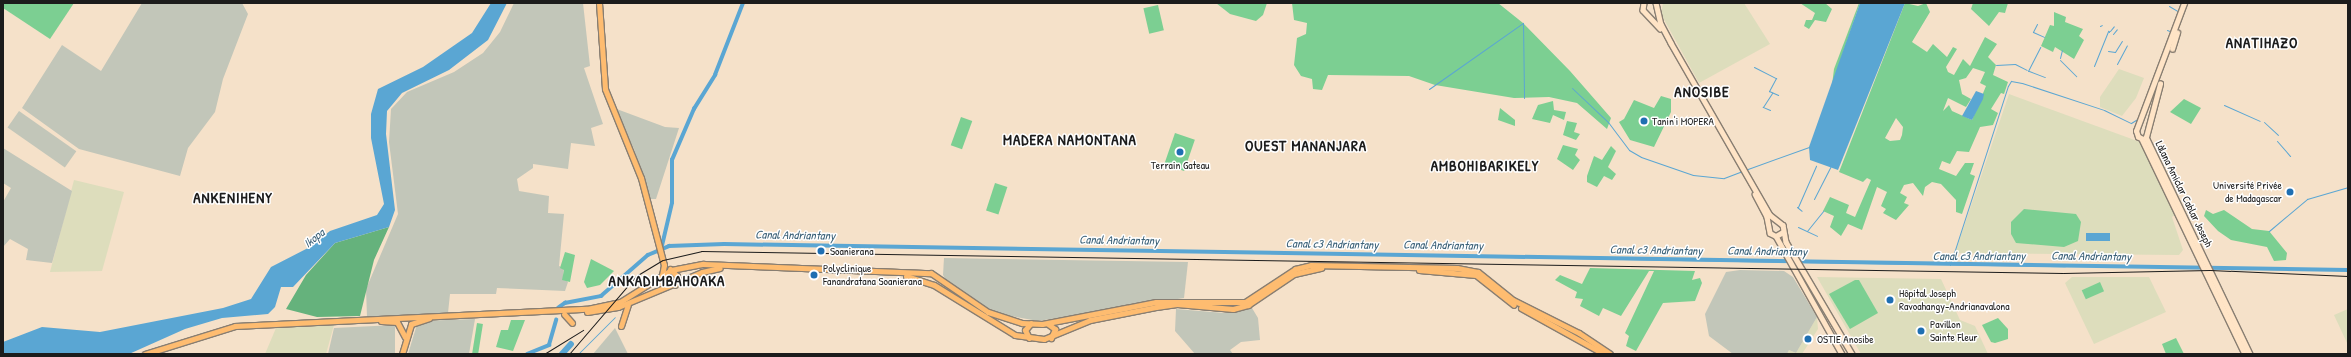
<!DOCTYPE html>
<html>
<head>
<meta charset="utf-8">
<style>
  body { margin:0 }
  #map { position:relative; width:2351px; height:357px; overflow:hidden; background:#f5e1c9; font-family:"Patrick Hand",sans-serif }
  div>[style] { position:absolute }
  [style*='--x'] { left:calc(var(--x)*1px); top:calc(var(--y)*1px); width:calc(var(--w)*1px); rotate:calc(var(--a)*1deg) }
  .built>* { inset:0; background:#ddddbc }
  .industrial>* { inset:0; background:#c2c6b9; transform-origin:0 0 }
  .green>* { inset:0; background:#7ccf92; transform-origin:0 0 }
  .forest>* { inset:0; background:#65b27c }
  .water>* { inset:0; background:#5aa6d3; transform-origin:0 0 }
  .stream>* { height:1px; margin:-0.5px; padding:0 0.5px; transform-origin:0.5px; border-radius:0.5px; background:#5aa6d3 }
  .canal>* { height:3.5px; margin:-1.75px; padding:0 1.75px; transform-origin:1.75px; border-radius:1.75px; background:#5aa6d3 }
  .river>* { height:5.5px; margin:-2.75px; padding:0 2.75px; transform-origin:2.75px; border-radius:2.75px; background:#5aa6d3 }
  .roads { filter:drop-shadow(1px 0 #887e72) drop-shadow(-1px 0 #887e72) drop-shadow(0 1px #887e72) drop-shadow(0 -1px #887e72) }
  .secondary>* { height:4.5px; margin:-2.25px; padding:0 2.25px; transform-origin:2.25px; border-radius:2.25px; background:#ffe4c6 }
  .primary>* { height:5px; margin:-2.5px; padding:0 2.5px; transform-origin:2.5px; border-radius:2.5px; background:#febc70 }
  .rail>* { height:1px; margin:-0.5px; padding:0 0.5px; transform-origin:0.5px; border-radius:0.5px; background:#1c1c1c }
  .dots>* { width:11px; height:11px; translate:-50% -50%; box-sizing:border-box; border:2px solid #fff; border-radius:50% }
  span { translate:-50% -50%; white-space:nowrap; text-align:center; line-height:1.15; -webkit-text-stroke:3px #fff; paint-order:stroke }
  .poi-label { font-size:11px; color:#1c1c1c }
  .left { translate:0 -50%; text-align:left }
  .right { translate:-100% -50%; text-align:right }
  .street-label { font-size:11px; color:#1c1c1c }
  .water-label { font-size:12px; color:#3b6178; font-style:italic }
  .district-label { font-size:15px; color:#1c1c1c; font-weight:700; letter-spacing:1px }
  .frame { position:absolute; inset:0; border:4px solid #1c1c1c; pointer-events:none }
</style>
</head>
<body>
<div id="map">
  <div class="built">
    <div style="clip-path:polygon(1663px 3px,1744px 3px,1770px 44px,1699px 83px,1661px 14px)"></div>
    <div style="clip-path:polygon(2119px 69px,2144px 78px,2136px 98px,2122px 116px,2100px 107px,2100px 97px)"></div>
    <div style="clip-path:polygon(2009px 94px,2140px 142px,2176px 214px,2172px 217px,2183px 250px,2179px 255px,1955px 253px)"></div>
    <div style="clip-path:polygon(74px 180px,124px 192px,102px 271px,50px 272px)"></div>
    <div style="clip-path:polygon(1817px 277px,1941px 279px,1960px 320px,1975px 326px,1988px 354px,1861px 354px)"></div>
    <div style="clip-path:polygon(2072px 277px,2149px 277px,2166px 312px,2094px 344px,2065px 283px)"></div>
    <div style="clip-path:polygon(2348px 309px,2348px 345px,2334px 315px)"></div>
    <div style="clip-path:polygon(1817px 317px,1818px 329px,1802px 354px,1787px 354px,1789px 350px,1796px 353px)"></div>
    <div style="clip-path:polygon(334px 325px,326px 354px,265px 354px,276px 328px)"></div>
  </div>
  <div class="industrial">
    <div style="clip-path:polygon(142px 3px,242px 3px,248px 14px,223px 79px,215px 112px,188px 148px,180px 176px,79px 149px,22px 108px,62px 45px,101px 71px)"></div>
    <div style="clip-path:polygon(514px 3px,583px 3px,590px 66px,584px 68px,603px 124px,591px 128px,595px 146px,571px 143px,568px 169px,533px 164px,533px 168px,517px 179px,519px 191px,549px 196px,548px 213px,564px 214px,559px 266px,564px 268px,563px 277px,568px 282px,565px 291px,497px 288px,496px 294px,450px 294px,448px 313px,367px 317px,366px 289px,398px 214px,389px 142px,391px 109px,407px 92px,454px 72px,483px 53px,500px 32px)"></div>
    <div style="clip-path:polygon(614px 108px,665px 127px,679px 128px,656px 199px,649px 199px,634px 149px)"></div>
    <div style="left:19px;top:111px;width:70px;height:20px;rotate:35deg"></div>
    <div style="clip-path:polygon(3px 148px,72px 191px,52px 263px,26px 260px,28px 249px,10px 239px,3px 247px,3px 202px,11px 188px,3px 183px)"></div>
    <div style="clip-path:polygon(944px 258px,1188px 262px,1184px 298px,1038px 321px,994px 313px,949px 286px,943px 275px)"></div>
    <div style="clip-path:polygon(1740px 270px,1784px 271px,1793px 277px,1817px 317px,1796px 353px,1789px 350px,1787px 354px,1733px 354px,1709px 336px,1705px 314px,1726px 272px)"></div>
    <div style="clip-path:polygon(1252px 308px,1258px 318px,1260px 340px,1241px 342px,1230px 350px,1233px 354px,1195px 354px,1175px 331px,1176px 309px,1224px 313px)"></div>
    <div style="clip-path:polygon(475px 319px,469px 354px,408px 354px,418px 321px)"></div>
    <div style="clip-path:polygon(395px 325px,395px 354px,328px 354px,334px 328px)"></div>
    <div style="clip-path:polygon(615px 328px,628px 354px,593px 354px)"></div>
  </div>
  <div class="green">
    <div style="clip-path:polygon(3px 3px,74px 3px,50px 39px,3px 8px)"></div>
    <div style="clip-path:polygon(1216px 3px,1267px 3px,1263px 15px,1256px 21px,1230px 14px)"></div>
    <div style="clip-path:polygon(1292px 3px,1498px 3px,1523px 23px,1570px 71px,1611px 118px,1607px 129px,1577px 103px,1549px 97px,1514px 98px,1435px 85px,1409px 76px,1328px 75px,1322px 90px,1313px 89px,1312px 79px,1301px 76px,1294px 65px,1297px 38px,1306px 34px,1307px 23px,1294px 20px)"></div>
    <div style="clip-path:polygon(1800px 3px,1825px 3px,1832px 9px,1826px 22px,1815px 20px,1809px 29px,1804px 26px,1806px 20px,1812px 20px,1815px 13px)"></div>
    <div style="clip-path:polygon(1859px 3px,1860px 3px,1832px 85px,1834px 69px)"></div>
    <div style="clip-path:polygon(evenodd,1905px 3px,1918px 6px,1926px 3px,1930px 12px,1912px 42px,1927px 52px,1933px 44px,1947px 57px,1953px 47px,1957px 49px,1946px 67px,1948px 72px,1954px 75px,1963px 59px,1970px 66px,1985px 37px,1997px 44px,1988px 57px,1996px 65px,1993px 75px,2008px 82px,2004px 94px,2001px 93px,1991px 109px,1998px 113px,1993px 125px,1980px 127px,1969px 152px,1957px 151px,1950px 164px,1942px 161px,1939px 169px,1956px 176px,1965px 163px,1974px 163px,1970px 174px,1975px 176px,1962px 214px,1956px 212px,1956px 200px,1941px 184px,1932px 182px,1925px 187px,1923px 196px,1913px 183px,1904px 185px,1900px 193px,1907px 197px,1904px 203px,1909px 205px,1896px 220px,1883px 213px,1886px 209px,1881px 206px,1887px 192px,1877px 187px,1862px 230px,1848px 224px,1841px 236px,1830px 227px,1834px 216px,1823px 211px,1830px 197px,1849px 205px,1846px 213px,1855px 217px,1871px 180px,1867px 178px,1863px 182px,1839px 172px,1905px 3px,1973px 68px,1985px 72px,1980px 83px,1986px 86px,1972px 120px,1952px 111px,1949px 105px,1943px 111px,1948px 98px,1966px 107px,1971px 99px,1962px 94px,1959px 80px,1966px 78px,1973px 68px,1905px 3px,1896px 118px,1903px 127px,1902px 135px,1900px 140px,1890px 141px,1885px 138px,1896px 118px)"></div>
    <div style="clip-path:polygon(1973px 3px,2008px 3px,2005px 13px,1999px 12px,1989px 26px,1971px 9px)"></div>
    <div style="left:1158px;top:5px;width:26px;height:15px;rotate:77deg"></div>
    <div style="clip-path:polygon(2054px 12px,2066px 17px,2065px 22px,2083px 29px,2079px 36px,2084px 40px,2074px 59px,2055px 47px,2053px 52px,2041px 46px,2050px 25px,2054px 26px)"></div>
    <div style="clip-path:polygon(1661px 96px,1671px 99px,1671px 112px,1654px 147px,1630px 140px,1619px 122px,1624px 119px,1634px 100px,1654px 108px)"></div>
    <div style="clip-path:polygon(2184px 99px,2201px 108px,2191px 124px,2170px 112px)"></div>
    <div style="clip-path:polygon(1553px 101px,1554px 110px,1566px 112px,1564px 120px,1553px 115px,1550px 123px,1532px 119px,1538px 105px)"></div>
    <div style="clip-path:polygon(1500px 108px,1515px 120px,1515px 126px,1498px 120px)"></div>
    <div style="left:961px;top:117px;width:12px;height:30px;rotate:20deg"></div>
    <div style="clip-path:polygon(1567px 121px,1577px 123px,1574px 132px,1580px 134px,1576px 140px,1563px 135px)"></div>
    <div style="left:1175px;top:133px;width:21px;height:33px;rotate:19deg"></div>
    <div style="clip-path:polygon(1563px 145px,1578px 149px,1575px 155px,1580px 160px,1573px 170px,1557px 159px)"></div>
    <div style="clip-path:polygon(1611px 146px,1616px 151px,1608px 167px,1616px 174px,1612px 180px,1604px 176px,1597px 187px,1587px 182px,1587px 176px,1594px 156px,1602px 160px)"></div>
    <div style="left:995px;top:183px;width:13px;height:29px;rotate:18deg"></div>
    <div style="clip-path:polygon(2024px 209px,2076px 214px,2081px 222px,2078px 241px,2064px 247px,2016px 243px,2011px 234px,2011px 222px)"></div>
    <div style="clip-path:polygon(2206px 210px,2213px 214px,2224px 210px,2252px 229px,2269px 231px,2287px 253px,2286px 260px,2274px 261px,2267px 247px,2231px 240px,2218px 231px,2204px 216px)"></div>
    <div style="clip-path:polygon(565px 252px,575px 255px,570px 282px,562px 280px,564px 270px,560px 268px)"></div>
    <div style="clip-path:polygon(591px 259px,614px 271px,600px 285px,587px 288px,584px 282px)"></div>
    <div style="clip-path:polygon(1590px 268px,1695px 271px,1692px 280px,1700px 278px,1702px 283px,1695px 301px,1663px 303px,1636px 351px,1626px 346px,1629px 336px,1625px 333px,1654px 271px,1649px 271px,1621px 316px,1603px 308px,1599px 316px,1580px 306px,1583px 299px,1575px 298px,1577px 292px,1555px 280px,1560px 275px,1582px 284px)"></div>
    <div style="clip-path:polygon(1855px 280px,1859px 280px,1878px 313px,1850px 329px,1829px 294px)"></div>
    <div style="left:2100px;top:282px;width:10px;height:20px;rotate:66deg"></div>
    <div style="clip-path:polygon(1998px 318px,2008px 329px,2008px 339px,1995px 343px,1991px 342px,1982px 325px)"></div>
    <div style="clip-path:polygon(511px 320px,525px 320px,513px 351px,496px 347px,501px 330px,508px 330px)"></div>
    <div style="left:477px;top:323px;width:6px;height:31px;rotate:9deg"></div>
    <div style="clip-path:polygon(2176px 338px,2184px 354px,2166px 354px,2162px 344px)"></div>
  </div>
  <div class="forest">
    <div style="clip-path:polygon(389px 227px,374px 260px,360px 316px,317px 317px,286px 309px,306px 275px,335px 243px)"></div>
  </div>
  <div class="water">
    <div style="clip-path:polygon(491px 3px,507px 3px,488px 40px,449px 70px,402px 93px,387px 111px,386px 134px,395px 210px,389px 227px,335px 243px,293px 287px,281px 287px,275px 307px,268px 314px,222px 318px,185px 329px,129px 354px,3px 354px,3px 342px,42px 327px,100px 332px,223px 308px,251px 299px,271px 267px,308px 248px,330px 231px,377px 215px,384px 204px,371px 138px,371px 114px,378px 89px,423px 67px,472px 33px)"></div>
    <div style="clip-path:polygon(1860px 3px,1905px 3px,1838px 170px,1810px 160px,1809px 147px)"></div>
    <div style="clip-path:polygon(1976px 91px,1984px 94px,1983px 99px,1972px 120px,1962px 116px)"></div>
    <div style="left:2086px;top:233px;width:24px;height:8px"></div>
  </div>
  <div class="stream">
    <div style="--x:2169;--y:6;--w:12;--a:31"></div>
    <div style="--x:1523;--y:23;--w:75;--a:89.2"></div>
    <div style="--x:2037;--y:24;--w:9;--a:117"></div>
    <div style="--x:2033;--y:32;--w:12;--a:24"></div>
    <div style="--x:2100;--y:26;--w:2;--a:-27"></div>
    <div style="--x:2167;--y:30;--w:5;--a:22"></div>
    <div style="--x:2110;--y:31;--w:6;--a:-51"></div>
    <div style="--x:2109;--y:32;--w:1;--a:-90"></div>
    <div style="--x:2113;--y:34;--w:6;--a:-51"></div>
    <div style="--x:2108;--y:51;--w:7;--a:8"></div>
    <div style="--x:2115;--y:52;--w:13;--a:-58"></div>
    <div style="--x:2060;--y:58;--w:8;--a:-76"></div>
    <div style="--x:2060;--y:60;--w:23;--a:45"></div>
    <div style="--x:2117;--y:64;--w:21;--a:-62"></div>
    <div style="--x:1996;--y:65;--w:19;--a:-3"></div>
    <div style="--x:2015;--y:64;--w:13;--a:27"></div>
    <div style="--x:2094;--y:66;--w:38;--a:-68"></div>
    <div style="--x:1754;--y:67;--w:25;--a:27"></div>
    <div style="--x:1776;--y:78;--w:15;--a:118"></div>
    <div style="--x:1769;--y:91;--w:10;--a:24"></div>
    <div style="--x:2028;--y:71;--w:27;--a:-63"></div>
    <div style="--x:2029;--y:71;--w:17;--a:21"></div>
    <div style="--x:2022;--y:83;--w:86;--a:18.2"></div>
    <div style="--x:2104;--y:110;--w:30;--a:26"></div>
    <div style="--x:2131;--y:123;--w:9;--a:-32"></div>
    <div style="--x:1572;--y:88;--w:50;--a:43.4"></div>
    <div style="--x:1608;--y:122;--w:35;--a:53"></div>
    <div style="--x:1629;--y:150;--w:14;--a:30"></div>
    <div style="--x:1641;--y:157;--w:55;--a:19.1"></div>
    <div style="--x:1693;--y:175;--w:31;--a:6"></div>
    <div style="--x:1724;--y:178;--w:19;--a:-21"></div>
    <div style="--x:1429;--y:89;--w:115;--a:-35.1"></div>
    <div style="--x:2224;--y:105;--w:39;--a:24"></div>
    <div style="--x:1770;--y:110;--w:8;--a:-157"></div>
    <div style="--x:1763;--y:107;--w:17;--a:-57"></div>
    <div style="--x:2264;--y:122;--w:19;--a:43"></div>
    <div style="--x:2277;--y:141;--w:20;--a:49"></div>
    <div style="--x:1745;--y:170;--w:68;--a:-19.8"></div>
    <div style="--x:1814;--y:199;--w:36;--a:-63"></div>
    <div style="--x:1797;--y:207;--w:6;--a:39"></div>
    <div style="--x:1798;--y:207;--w:45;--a:-66.3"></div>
    <div style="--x:1798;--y:227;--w:21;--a:25"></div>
    <div style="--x:1807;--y:231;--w:26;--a:-51"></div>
    <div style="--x:2269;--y:231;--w:50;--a:-40.1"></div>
    <div style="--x:2307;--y:199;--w:43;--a:-16.3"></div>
    <div style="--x:1246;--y:252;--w:542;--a:1.06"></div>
    <div style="--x:1953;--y:256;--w:179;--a:-72.1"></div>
    <div style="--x:2008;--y:86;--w:6;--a:-59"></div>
    <div style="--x:2011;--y:81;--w:11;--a:10"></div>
    <div style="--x:1800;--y:262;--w:265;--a:0.9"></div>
    <div style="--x:1950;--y:265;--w:5;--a:-79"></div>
    <div style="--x:578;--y:354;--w:52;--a:-45"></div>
  </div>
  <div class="canal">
    <div style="--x:661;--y:250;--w:48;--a:-76.8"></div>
    <div style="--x:672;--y:203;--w:43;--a:-90"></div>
    <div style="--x:672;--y:160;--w:56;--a:-66.7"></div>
    <div style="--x:694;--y:109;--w:40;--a:-58"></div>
    <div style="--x:715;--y:75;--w:77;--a:-68.7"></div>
    <div style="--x:558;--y:308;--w:9;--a:-36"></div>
    <div style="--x:565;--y:303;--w:37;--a:-11"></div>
    <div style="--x:601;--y:296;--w:62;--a:-41.1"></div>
    <div style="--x:648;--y:255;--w:23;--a:-23"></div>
    <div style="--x:669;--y:246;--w:55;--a:-2.1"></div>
    <div style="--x:724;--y:244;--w:1624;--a:0.92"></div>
    <div style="--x:527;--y:354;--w:24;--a:-22"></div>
    <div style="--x:549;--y:345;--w:26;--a:-74"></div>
  </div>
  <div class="river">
    <div style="--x:562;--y:354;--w:13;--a:-48"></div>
  </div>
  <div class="roads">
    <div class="secondary">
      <div style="--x:1644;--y:3;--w:7;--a:98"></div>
      <div style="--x:1643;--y:10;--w:25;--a:47"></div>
      <div style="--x:1656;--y:3;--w:22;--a:77"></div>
      <div style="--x:1661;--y:24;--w:21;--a:62"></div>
      <div style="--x:1671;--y:43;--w:198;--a:60.1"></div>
      <div style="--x:1770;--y:215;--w:16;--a:38"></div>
      <div style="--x:1783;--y:225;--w:17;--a:80"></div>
      <div style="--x:1786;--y:242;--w:130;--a:59.5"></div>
      <div style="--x:2172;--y:49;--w:17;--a:-73"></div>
      <div style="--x:2146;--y:137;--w:241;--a:64.4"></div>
      <div style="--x:2146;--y:137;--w:55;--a:-75.2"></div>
      <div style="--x:2142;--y:139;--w:238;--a:64.4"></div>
      <div style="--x:2142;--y:139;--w:4;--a:-153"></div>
      <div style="--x:2138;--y:137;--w:6;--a:-108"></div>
      <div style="--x:2136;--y:131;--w:137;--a:-69.4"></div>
      <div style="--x:1755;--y:194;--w:26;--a:62"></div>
      <div style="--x:1767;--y:217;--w:16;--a:79"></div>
      <div style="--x:1770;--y:233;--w:7;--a:27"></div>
      <div style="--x:1776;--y:236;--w:8;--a:-30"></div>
      <div style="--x:1776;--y:236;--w:135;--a:60.8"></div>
    </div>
    <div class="primary">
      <div style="--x:599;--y:3;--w:86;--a:86"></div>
      <div style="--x:605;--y:89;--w:96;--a:68"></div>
      <div style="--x:641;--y:178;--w:90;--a:75.2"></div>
      <div style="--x:664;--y:265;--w:10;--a:101"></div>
      <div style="--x:670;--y:269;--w:10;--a:45"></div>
      <div style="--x:677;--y:276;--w:9;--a:103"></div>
      <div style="--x:1419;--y:270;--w:57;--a:5"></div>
      <div style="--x:1476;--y:275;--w:48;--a:38.3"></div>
      <div style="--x:906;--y:276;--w:29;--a:18"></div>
      <div style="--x:934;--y:285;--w:95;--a:31.7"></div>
      <div style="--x:1015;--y:335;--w:29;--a:8"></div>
      <div style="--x:1044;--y:339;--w:50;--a:-22.4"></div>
      <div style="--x:1090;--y:320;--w:67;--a:-11.1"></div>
      <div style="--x:1156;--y:307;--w:21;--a:-8"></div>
      <div style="--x:1177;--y:304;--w:56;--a:5.1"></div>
      <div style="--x:1233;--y:309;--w:16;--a:-15"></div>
      <div style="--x:1248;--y:305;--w:55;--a:-34"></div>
      <div style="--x:1294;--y:274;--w:28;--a:-13"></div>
      <div style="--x:1521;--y:308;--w:95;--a:29"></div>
      <div style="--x:587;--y:312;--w:31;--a:-9"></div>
      <div style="--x:618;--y:307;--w:91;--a:-22.6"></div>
      <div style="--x:702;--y:272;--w:18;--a:-13"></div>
      <div style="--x:564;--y:314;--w:12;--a:48"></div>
      <div style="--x:381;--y:321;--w:16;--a:4"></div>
      <div style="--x:397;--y:322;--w:17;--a:62"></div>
      <div style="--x:1048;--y:324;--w:9;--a:36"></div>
      <div style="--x:1055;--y:329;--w:10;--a:114"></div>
      <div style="--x:621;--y:326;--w:22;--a:-72"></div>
      <div style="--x:1029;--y:338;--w:9;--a:-117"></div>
      <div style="--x:1025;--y:330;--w:9;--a:-49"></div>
      <div style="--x:145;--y:354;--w:94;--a:-17.3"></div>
      <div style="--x:235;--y:326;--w:352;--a:-2.8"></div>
      <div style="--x:587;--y:309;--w:34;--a:-12"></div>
      <div style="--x:620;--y:302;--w:60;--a:-32.1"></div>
      <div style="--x:671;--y:270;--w:33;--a:-11"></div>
      <div style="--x:703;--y:264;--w:228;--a:2.3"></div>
      <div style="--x:931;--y:273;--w:69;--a:34.4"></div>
      <div style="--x:988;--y:312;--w:36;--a:18"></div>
      <div style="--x:1022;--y:323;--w:20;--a:3"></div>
      <div style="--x:1042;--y:324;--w:116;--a:-10.9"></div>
      <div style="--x:1156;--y:302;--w:89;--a:0"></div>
      <div style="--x:1245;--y:302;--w:60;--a:-33.4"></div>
      <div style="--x:1295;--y:269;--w:16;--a:-14"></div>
      <div style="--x:1311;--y:265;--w:146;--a:1.2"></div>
      <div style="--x:1457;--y:268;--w:21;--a:11"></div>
      <div style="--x:1478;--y:272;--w:45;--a:38.7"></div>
      <div style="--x:1513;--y:300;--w:74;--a:26.6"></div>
      <div style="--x:1579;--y:333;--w:37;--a:34"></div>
      <div style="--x:402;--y:354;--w:31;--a:-73"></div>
      <div style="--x:411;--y:324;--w:19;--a:-18"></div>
    </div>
  </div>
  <div class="rail">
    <div style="--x:544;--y:354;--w:46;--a:-31.6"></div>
    <div style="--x:569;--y:354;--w:103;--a:-49.3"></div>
    <div style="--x:636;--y:276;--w:31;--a:-31"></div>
    <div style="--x:663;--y:260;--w:39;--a:-13"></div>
    <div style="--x:701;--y:251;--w:1362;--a:0.93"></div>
    <div style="--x:2063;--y:273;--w:147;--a:-1.2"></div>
    <div style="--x:2210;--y:270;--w:138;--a:2.5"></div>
  </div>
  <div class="dots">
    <div style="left:1644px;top:121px;background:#1f6fb2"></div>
    <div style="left:1180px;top:152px;background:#1f6fb2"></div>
    <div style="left:2290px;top:192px;background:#1f6fb2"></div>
    <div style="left:821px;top:251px;background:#1f6fb2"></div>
    <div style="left:814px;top:275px;background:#1f6fb2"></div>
    <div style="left:1890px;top:300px;background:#1f6fb2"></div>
    <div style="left:1921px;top:331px;background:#1f6fb2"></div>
    <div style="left:1808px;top:339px;background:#1f6fb2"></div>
  </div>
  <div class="poi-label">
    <span class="left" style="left:1652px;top:121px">Tanin'i MOPERA</span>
    <span style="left:1180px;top:165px">Terrain Gateau</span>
    <span class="right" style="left:2282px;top:192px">Université Privée<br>de Madagascar</span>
    <span class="left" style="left:830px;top:251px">Soanierana</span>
    <span class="left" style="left:823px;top:275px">Polyclinique<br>Fanandratana Soanierana</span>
    <span class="left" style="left:1899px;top:300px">Hôpital Joseph<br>Ravoahangy-Andrianavalona</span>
    <span class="left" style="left:1930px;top:331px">Pavillon<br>Sainte Fleur</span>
    <span class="left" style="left:1817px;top:339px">OSTIE Anosibe</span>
  </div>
  <div class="street-label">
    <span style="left:2184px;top:194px;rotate:64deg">Làlana Amiclar Cablar Joseph</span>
  </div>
  <div class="water-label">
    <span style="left:795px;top:235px;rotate:1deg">Canal Andriantany</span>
    <span style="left:314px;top:238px;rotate:-38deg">Ikopa</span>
    <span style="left:1119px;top:240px;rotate:1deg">Canal Andriantany</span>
    <span style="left:1332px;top:244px;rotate:1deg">Canal c3 Andriantany</span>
    <span style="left:1443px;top:245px;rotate:1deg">Canal Andriantany</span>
    <span style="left:1656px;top:250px;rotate:1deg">Canal c3 Andriantany</span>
    <span style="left:1767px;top:251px;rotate:1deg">Canal Andriantany</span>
    <span style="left:1979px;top:256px">Canal c3 Andriantany</span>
    <span style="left:2091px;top:256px;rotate:1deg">Canal Andriantany</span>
  </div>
  <div class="district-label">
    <span style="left:2262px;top:43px">ANATIHAZO</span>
    <span style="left:1702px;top:92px">ANOSIBE</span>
    <span style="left:1070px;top:140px">MADERA NAMONTANA</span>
    <span style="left:1306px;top:146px">OUEST MANANJARA</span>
    <span style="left:1485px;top:166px">AMBOHIBARIKELY</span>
    <span style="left:233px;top:198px">ANKENIHENY</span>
    <span style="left:667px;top:281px">ANKADIMBAHOAKA</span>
  </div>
  <div class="frame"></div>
</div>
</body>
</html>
